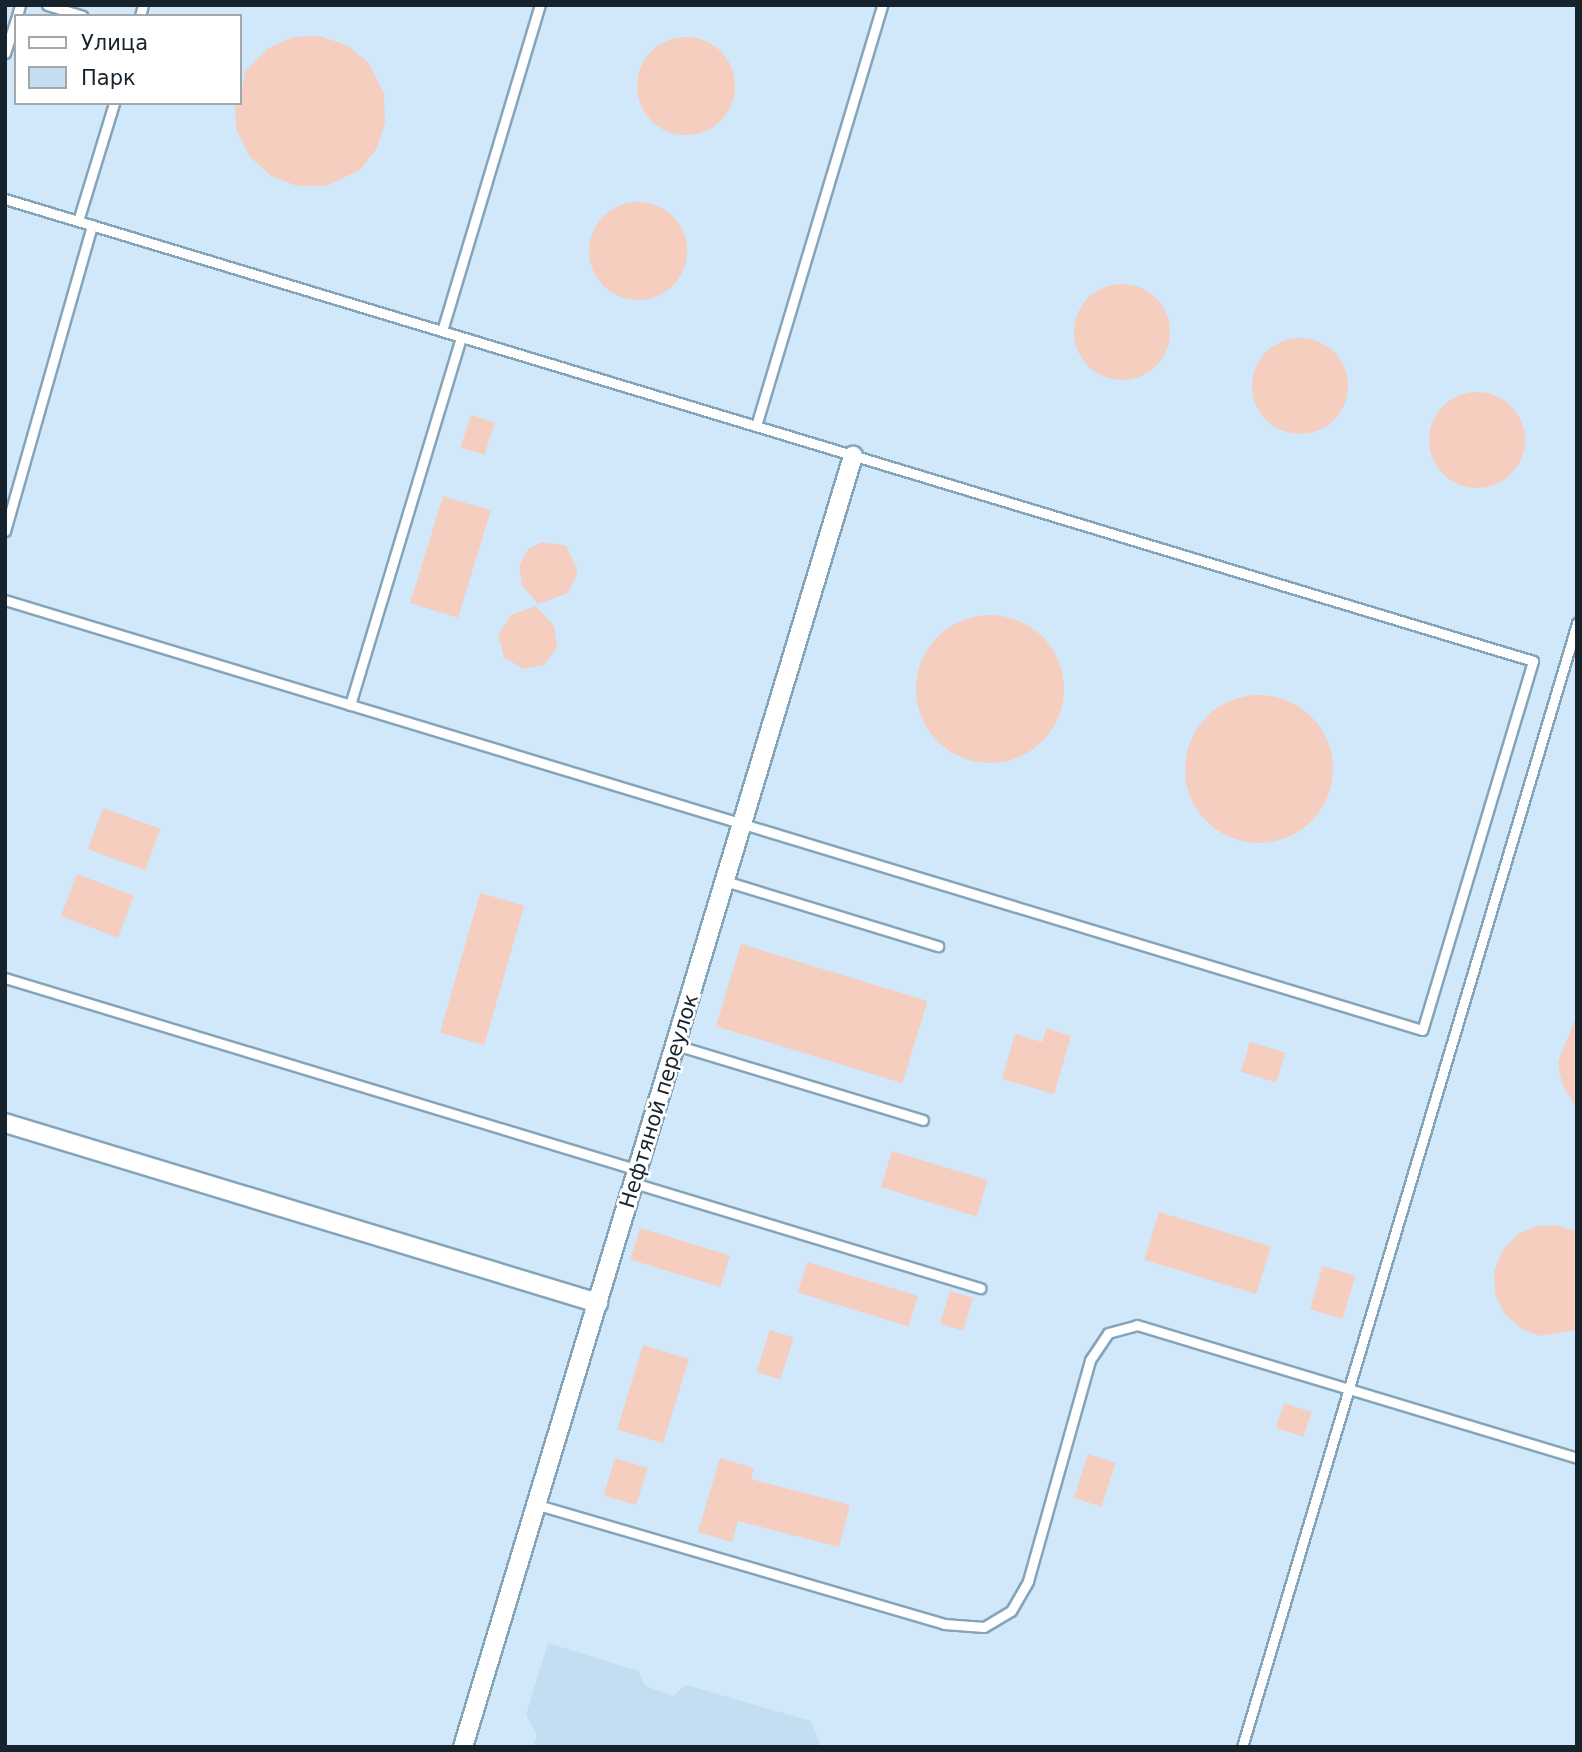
<!DOCTYPE html>
<html>
<head>
<meta charset="utf-8">
<style>
  body { margin:0 }
  #map { position:relative; width:1582px; height:1752px; overflow:hidden; background:#e6f3fc; font-family:"DejaVu Sans",sans-serif }
  div>[style] { position:absolute }
  [style*='--x'] { left:calc(var(--x)*1px); top:calc(var(--y)*1px); width:calc(var(--w)*1px); rotate:calc(var(--a)*1deg) }
  .built>* { inset:0; background:#d0e8f9 }
  .green>* { inset:0; background:#c3def1 }
  .building>* { inset:0; background:#f5cec0; transform-origin:0 0 }
  .round { border-radius:50% }
  .roads { filter:drop-shadow(2px 0 #84a4ba) drop-shadow(-2px 0 #84a4ba) drop-shadow(0 2px #84a4ba) drop-shadow(0 -2px #84a4ba) }
  .lane>* { height:9px; margin:-4.5px; padding:0 4.5px; transform-origin:4.5px; border-radius:4.5px; background:#fff }
  .street>* { height:18px; margin:-9px; padding:0 9px; transform-origin:9px; border-radius:9px; background:#fff }
  span { translate:-50% -50%; white-space:nowrap; text-align:center; line-height:1.15; -webkit-text-stroke:5px #fff; paint-order:stroke }
  .street-label { font-size:21px; color:#17232c }
  .frame { position:absolute; inset:0; border:7px solid #17232c; pointer-events:none }
  .legend { position:absolute; left:14px; top:14px; width:228px; height:91px; box-sizing:border-box; background:#fff; border:2px solid #a2a7ab; margin:0; padding:9px 12px; list-style:none; font-size:21px; color:#17232c }
  .legend li { display:flex; align-items:center; gap:14px; height:35px }
  .legend b { width:35px; border:2px solid #a2a7ab }
</style>
</head>
<body>
<div id="map">
  <div class="built">
    <div style="clip-path:polygon(evenodd,5px 5px,1577px 5px,1577px 1747px,5px 1747px,5px 5px,16px 16px,240px 16px,240px 103px,16px 103px,16px 16px)"></div>
  </div>
  <div class="green">
    <div style="clip-path:polygon(548px 1643px,638px 1671px,645px 1686px,673px 1696px,686px 1685px,811px 1721px,821px 1747px,533px 1747px,537px 1735px,526px 1715px)"></div>
  </div>
  <div class="building">
    <div style="clip-path:polygon(320px 36px,346px 45px,368px 62px,384px 94px,385px 122px,377px 148px,360px 170px,326px 186px,297px 186px,271px 176px,249px 156px,236px 129px,235px 103px,240px 103px,245px 72px,267px 49px,293px 37px)"></div>
    <div class="round" style="left:637px;top:37px;width:98px;height:98px"></div>
    <div class="round" style="left:589px;top:202px;width:98px;height:98px"></div>
    <div class="round" style="left:1074px;top:284px;width:96px;height:96px"></div>
    <div class="round" style="left:1252px;top:338px;width:96px;height:96px"></div>
    <div class="round" style="left:1429px;top:392px;width:96px;height:96px"></div>
    <div style="left:471px;top:415px;width:25px;height:34px;rotate:18deg"></div>
    <div style="left:443px;top:496px;width:50px;height:112px;rotate:17deg"></div>
    <div style="clip-path:polygon(542px 542px,566px 546px,578px 571px,568px 593px,538px 604px,522px 585px,519px 566px,528px 549px)"></div>
    <div style="clip-path:polygon(536px 606px,554px 626px,557px 647px,544px 665px,523px 669px,504px 657px,498px 635px,511px 615px)"></div>
    <div class="round" style="left:916px;top:615px;width:148px;height:148px"></div>
    <div class="round" style="left:1185px;top:695px;width:148px;height:148px"></div>
    <div style="left:103px;top:808px;width:61px;height:44px;rotate:20deg"></div>
    <div style="left:77px;top:874px;width:61px;height:45px;rotate:21deg"></div>
    <div style="left:480px;top:893px;width:46px;height:145px;rotate:16deg"></div>
    <div style="left:741px;top:944px;width:195px;height:86px;rotate:17deg"></div>
    <div style="clip-path:polygon(1577px 1014px,1577px 1109px,1562px 1084px,1558px 1062px)"></div>
    <div style="clip-path:polygon(1046px 1028px,1071px 1036px,1054px 1094px,1002px 1079px,1015px 1034px,1042px 1042px)"></div>
    <div style="left:1250px;top:1042px;width:37px;height:31px;rotate:17deg"></div>
    <div style="left:892px;top:1151px;width:100px;height:38px;rotate:17deg"></div>
    <div style="left:1159px;top:1212px;width:117px;height:50px;rotate:17deg"></div>
    <div style="clip-path:polygon(1557px 1225px,1577px 1232px,1577px 1330px,1540px 1336px,1520px 1328px,1504px 1313px,1495px 1293px,1494px 1272px,1502px 1251px,1518px 1234px,1537px 1226px)"></div>
    <div style="left:640px;top:1228px;width:94px;height:33px;rotate:17deg"></div>
    <div style="left:807px;top:1262px;width:116px;height:32px;rotate:17deg"></div>
    <div style="left:1323px;top:1266px;width:34px;height:45px;rotate:17deg"></div>
    <div style="left:950px;top:1291px;width:24px;height:34px;rotate:17deg"></div>
    <div style="left:770px;top:1330px;width:25px;height:44px;rotate:18deg"></div>
    <div style="left:643px;top:1345px;width:48px;height:88px;rotate:17deg"></div>
    <div style="left:1284px;top:1403px;width:29px;height:26px;rotate:18deg"></div>
    <div style="left:1088px;top:1454px;width:29px;height:46px;rotate:18deg"></div>
    <div style="left:615px;top:1458px;width:34px;height:39px;rotate:17deg"></div>
    <div style="clip-path:polygon(720px 1458px,754px 1468px,751px 1479px,850px 1505px,839px 1547px,738px 1521px,732px 1542px,698px 1532px)"></div>
  </div>
  <div class="roads">
    <div class="lane">
      <div style="--x:47;--y:5;--w:37;--a:17"></div>
      <div style="--x:17;--y:16;--w:11;--a:-75"></div>
      <div style="--x:140;--y:16;--w:11;--a:-75"></div>
      <div style="--x:5;--y:53;--w:36;--a:-72"></div>
      <div style="--x:5;--y:199;--w:1596;--a:16.82"></div>
      <div style="--x:1533;--y:661;--w:385;--a:106.7"></div>
      <div style="--x:1422;--y:1030;--w:1481;--a:-163.12"></div>
      <div style="--x:78;--y:221;--w:123;--a:-73"></div>
      <div style="--x:442;--y:331;--w:340;--a:-73.3"></div>
      <div style="--x:756;--y:426;--w:439;--a:-73.3"></div>
      <div style="--x:5;--y:531;--w:318;--a:-74.1"></div>
      <div style="--x:350;--y:705;--w:384;--a:-73.2"></div>
      <div style="--x:725;--y:881;--w:223;--a:17"></div>
      <div style="--x:5;--y:978;--w:661;--a:16.87"></div>
      <div style="--x:676;--y:1045;--w:258;--a:16.9"></div>
      <div style="--x:634;--y:1183;--w:362;--a:16.9"></div>
      <div style="--x:538;--y:1505;--w:423;--a:16.3"></div>
      <div style="--x:944;--y:1624;--w:40;--a:4.3"></div>
      <div style="--x:984;--y:1627;--w:31;--a:-31"></div>
      <div style="--x:1011;--y:1611;--w:34;--a:-60"></div>
      <div style="--x:1028;--y:1581;--w:230;--a:-74.3"></div>
      <div style="--x:1090;--y:1360;--w:32;--a:-56"></div>
      <div style="--x:1108;--y:1333;--w:30;--a:-15"></div>
      <div style="--x:1137;--y:1325;--w:460;--a:16.8"></div>
      <div style="--x:1242;--y:1747;--w:1173;--a:-73.4"></div>
    </div>
    <div class="street">
      <div style="--x:5;--y:1123;--w:620;--a:16.89"></div>
      <div style="--x:463;--y:1747;--w:1349;--a:-73.19"></div>
    </div>
  </div>
  <div class="street-label">
    <span style="left:659px;top:1101px;rotate:-73deg">Нефтяной переулок</span>
  </div>
  <div class="frame"></div>
  <ul class="legend">
  <li><b style="height:9px;background:#fff"></b>Улица</li>
  <li><b style="height:19px;background:#c3def1"></b>Парк</li>
  </ul>
</div>
</body>
</html>
